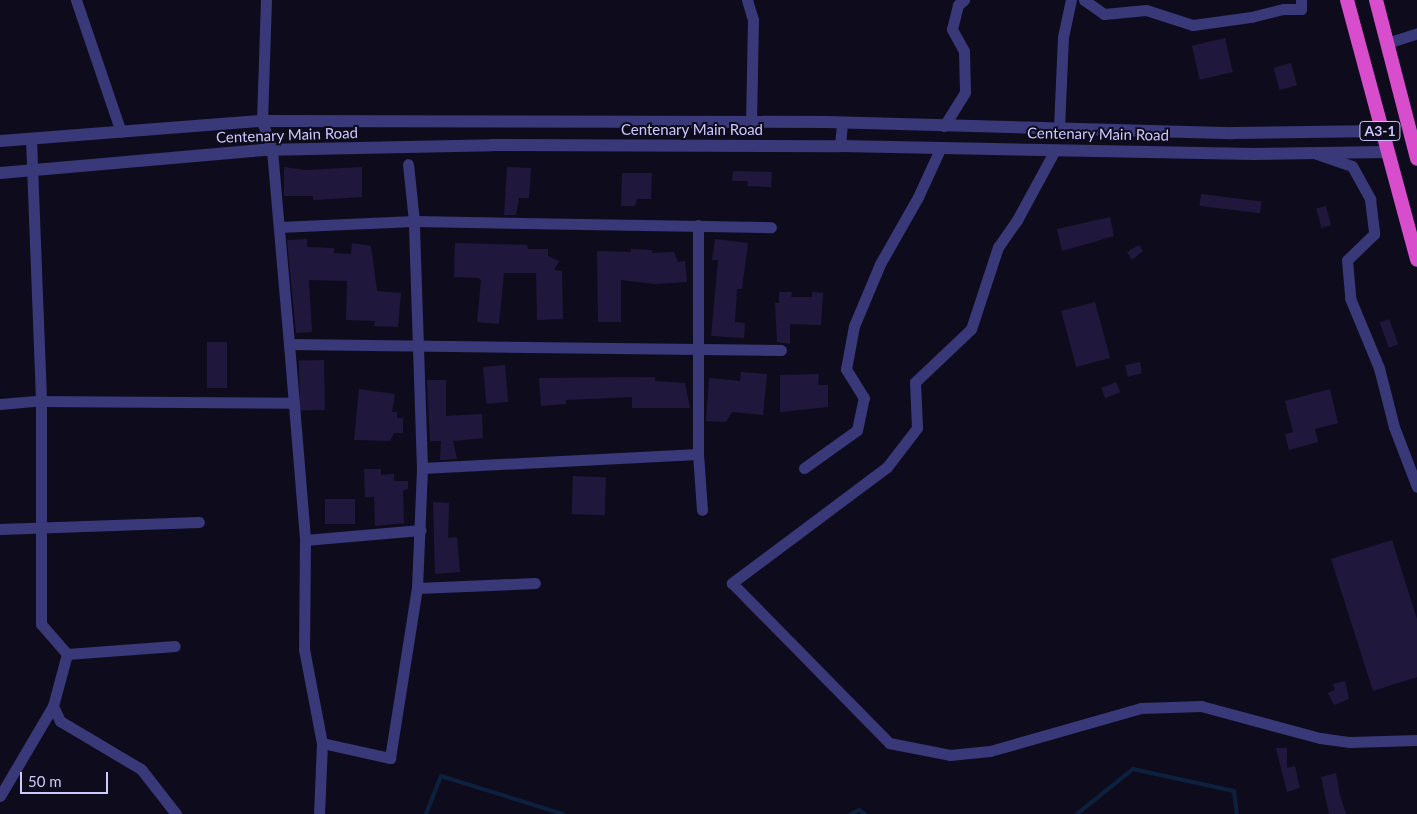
<!DOCTYPE html>
<html>
<head>
<meta charset="utf-8">
<style>
  body { margin:0 }
  #map { position:relative; width:1417px; height:814px; overflow:hidden; background:#0e0c1c; font-family:Lato,sans-serif }
  div>[style] { position:absolute }
  [style*='--x'] { left:calc(var(--x)*1px); top:calc(var(--y)*1px); width:calc(var(--w)*1px); rotate:calc(var(--a)*1deg) }
  .stream>* { height:4px; margin:-2px; padding:0 2px; transform-origin:2px; border-radius:2px; background:#0d213e }
  .building>* { inset:0; background:#1f183c; transform-origin:0 0 }
  .minor>* { height:11px; margin:-5.5px; padding:0 5.5px; transform-origin:5.5px; border-radius:5.5px; background:#393879 }
  .tertiary>* { height:12px; margin:-6px; padding:0 6px; transform-origin:6px; border-radius:6px; background:#393879 }
  .trunk>* { height:14px; margin:-7px; padding:0 7px; transform-origin:7px; border-radius:7px; background:#d84dcc }
  span { translate:-50% -50%; white-space:nowrap; text-align:center; line-height:1.15; -webkit-text-stroke:4px #0e0c1c; paint-order:stroke }
  .shield-label span { padding:1px 4px; background:#0e0c1c; border:1px solid; border-radius:4px; -webkit-text-stroke-width:0 }
  .shield-label { font-size:14px; color:#cdc8fd; font-weight:700 }
  .street-label { font-size:15px; color:#cdc8fd }
  .scale { position:absolute; left:20px; top:772px; width:88px; height:22px; box-sizing:border-box; border:2px solid #cdc8fd; border-top:0; padding-left:6px; font-size:15px; line-height:18px; white-space:nowrap; color:#cdc8fd; -webkit-text-stroke:4px #0e0c1c; paint-order:stroke }
</style>
</head>
<body>
<div id="map">
  <div class="stream">
    <div style="--x:426;--y:814;--w:41;--a:-68.5"></div>
    <div style="--x:441;--y:776;--w:128;--a:17.3"></div>
    <div style="--x:851;--y:814;--w:9;--a:-27"></div>
    <div style="--x:859;--y:810;--w:7;--a:34"></div>
    <div style="--x:1077;--y:814;--w:72;--a:-38.8"></div>
    <div style="--x:1133;--y:769;--w:103;--a:12.3"></div>
    <div style="--x:1234;--y:791;--w:23;--a:83"></div>
  </div>
  <div class="building">
    <div style="left:1225px;top:38px;width:35px;height:34px;rotate:77deg"></div>
    <div style="left:1291px;top:63px;width:23px;height:18px;rotate:75deg"></div>
    <div style="clip-path:polygon(284px 167px,305px 170px,362px 167px,362px 197px,313px 200px,313px 196px,284px 196px)"></div>
    <div style="clip-path:polygon(507px 167px,531px 168px,529px 198px,519px 198px,516px 215px,504px 215px)"></div>
    <div style="clip-path:polygon(733px 171px,772px 172px,771px 187px,747px 186px,748px 181px,732px 181px)"></div>
    <div style="clip-path:polygon(622px 173px,652px 173px,651px 199px,637px 199px,635px 206px,621px 206px)"></div>
    <div style="left:1201px;top:194px;width:61px;height:12px;rotate:7deg"></div>
    <div style="left:1326px;top:206px;width:20px;height:10px;rotate:75deg"></div>
    <div style="clip-path:polygon(1110px 217px,1114px 236px,1062px 251px,1057px 229px)"></div>
    <div style="clip-path:polygon(307px 239px,307px 247px,334px 248px,334px 253px,351px 254px,352px 243px,371px 246px,377px 291px,401px 293px,398px 327px,374px 326px,375px 321px,346px 320px,347px 281px,309px 280px,312px 332px,296px 333px,287px 240px)"></div>
    <div style="clip-path:polygon(715px 239px,748px 243px,742px 289px,737px 289px,735px 322px,745px 323px,744px 338px,711px 336px,718px 260px,712px 260px)"></div>
    <div style="clip-path:polygon(455px 243px,527px 245px,528px 249px,548px 249px,548px 256px,559px 261px,554px 270px,562px 271px,563px 319px,537px 320px,536px 273px,504px 273px,499px 324px,477px 322px,481px 281px,479px 278px,454px 277px)"></div>
    <div style="clip-path:polygon(1139px 245px,1143px 251px,1132px 260px,1127px 252px)"></div>
    <div style="clip-path:polygon(631px 249px,652px 250px,652px 253px,674px 252px,678px 262px,685px 261px,687px 282px,654px 284px,621px 280px,621px 322px,598px 322px,597px 251px,631px 252px)"></div>
    <div style="clip-path:polygon(779px 292px,792px 292px,791px 297px,812px 297px,812px 292px,823px 293px,821px 325px,790px 324px,790px 344px,777px 342px,775px 303px,779px 303px)"></div>
    <div style="left:1095px;top:302px;width:58px;height:35px;rotate:75deg"></div>
    <div style="left:1389px;top:319px;width:27px;height:10px;rotate:70deg"></div>
    <div style="left:207px;top:342px;width:20px;height:46px"></div>
    <div style="left:324px;top:360px;width:50px;height:25px;rotate:89deg"></div>
    <div style="clip-path:polygon(1140px 362px,1142px 373px,1128px 377px,1125px 365px)"></div>
    <div style="left:505px;top:365px;width:37px;height:22px;rotate:85deg"></div>
    <div style="clip-path:polygon(741px 372px,767px 374px,763px 415px,732px 412px,726px 422px,706px 421px,709px 378px,740px 381px)"></div>
    <div style="clip-path:polygon(819px 374px,818px 385px,828px 385px,828px 407px,780px 412px,780px 375px)"></div>
    <div style="clip-path:polygon(655px 377px,655px 381px,685px 383px,690px 408px,632px 408px,632px 397px,566px 400px,566px 404px,541px 406px,539px 378px)"></div>
    <div style="clip-path:polygon(427px 380px,446px 380px,446px 416px,482px 414px,483px 438px,453px 441px,457px 459px,440px 460px,441px 441px,430px 441px)"></div>
    <div style="left:1116px;top:382px;width:11px;height:16px;rotate:68deg"></div>
    <div style="clip-path:polygon(359px 389px,395px 394px,392px 412px,397px 412px,397px 418px,403px 418px,403px 433px,394px 433px,390px 441px,354px 440px)"></div>
    <div style="clip-path:polygon(1330px 389px,1338px 423px,1315px 429px,1318px 442px,1289px 450px,1285px 434px,1293px 432px,1285px 401px)"></div>
    <div style="clip-path:polygon(364px 469px,381px 469px,381px 475px,394px 474px,394px 481px,408px 481px,408px 489px,403px 491px,404px 523px,375px 526px,374px 497px,365px 497px)"></div>
    <div style="left:573px;top:476px;width:33px;height:38px;rotate:2deg"></div>
    <div style="left:355px;top:499px;width:25px;height:30px;rotate:90deg"></div>
    <div style="clip-path:polygon(433px 502px,449px 503px,448px 538px,457px 537px,460px 572px,435px 574px)"></div>
    <div style="clip-path:polygon(1392px 540px,1417px 619px,1417px 677px,1373px 691px,1331px 559px)"></div>
    <div style="clip-path:polygon(1345px 681px,1349px 699px,1334px 705px,1328px 693px,1335px 690px,1333px 684px)"></div>
    <div style="clip-path:polygon(1276px 748px,1287px 748px,1287px 768px,1295px 766px,1300px 788px,1287px 792px)"></div>
    <div style="clip-path:polygon(1336px 773px,1340px 795px,1346px 814px,1329px 814px,1321px 777px)"></div>
  </div>
  <div class="minor">
    <div style="--x:76;--y:0;--w:139;--a:71.2"></div>
    <div style="--x:266;--y:0;--w:121;--a:91.9"></div>
    <div style="--x:262;--y:121;--w:31;--a:71"></div>
    <div style="--x:272;--y:150;--w:195;--a:85"></div>
    <div style="--x:289;--y:344;--w:197;--a:85.3"></div>
    <div style="--x:305;--y:540;--w:109;--a:90.5"></div>
    <div style="--x:304;--y:649;--w:96;--a:79.2"></div>
    <div style="--x:322;--y:743;--w:71;--a:92.4"></div>
    <div style="--x:747;--y:0;--w:21;--a:73"></div>
    <div style="--x:753;--y:20;--w:102;--a:91.1"></div>
    <div style="--x:1084;--y:0;--w:24;--a:35"></div>
    <div style="--x:1104;--y:14;--w:42;--a:-5.4"></div>
    <div style="--x:1146;--y:10;--w:49;--a:17.7"></div>
    <div style="--x:1193;--y:25;--w:59;--a:-7.9"></div>
    <div style="--x:1251;--y:17;--w:33;--a:-14"></div>
    <div style="--x:1283;--y:9;--w:18;--a:0"></div>
    <div style="--x:1301;--y:9;--w:9;--a:-90"></div>
    <div style="--x:1387;--y:43;--w:32;--a:-18"></div>
    <div style="--x:944;--y:126;--w:40;--a:-58"></div>
    <div style="--x:965;--y:92;--w:41;--a:-91.4"></div>
    <div style="--x:964;--y:51;--w:25;--a:-119"></div>
    <div style="--x:952;--y:29;--w:25;--a:-76"></div>
    <div style="--x:958;--y:5;--w:8;--a:-40"></div>
    <div style="--x:1059;--y:128;--w:91;--a:-87.5"></div>
    <div style="--x:1063;--y:37;--w:38;--a:-78"></div>
    <div style="--x:31;--y:139;--w:262;--a:87.8"></div>
    <div style="--x:41;--y:401;--w:223;--a:90"></div>
    <div style="--x:41;--y:624;--w:40;--a:49"></div>
    <div style="--x:67;--y:654;--w:54;--a:105.1"></div>
    <div style="--x:53;--y:706;--w:17;--a:65"></div>
    <div style="--x:60;--y:721;--w:94;--a:30.7"></div>
    <div style="--x:141;--y:769;--w:57;--a:52.1"></div>
    <div style="--x:840;--y:146;--w:23;--a:-85"></div>
    <div style="--x:1055;--y:150;--w:80;--a:118.5"></div>
    <div style="--x:1017;--y:220;--w:33;--a:125"></div>
    <div style="--x:998;--y:247;--w:86;--a:108.2"></div>
    <div style="--x:971;--y:329;--w:77;--a:136.6"></div>
    <div style="--x:915;--y:382;--w:46;--a:87.5"></div>
    <div style="--x:917;--y:428;--w:49;--a:127.6"></div>
    <div style="--x:887;--y:467;--w:194;--a:143.2"></div>
    <div style="--x:732;--y:583;--w:224;--a:45.5"></div>
    <div style="--x:889;--y:743;--w:62;--a:11.1"></div>
    <div style="--x:950;--y:755;--w:40;--a:-5.7"></div>
    <div style="--x:990;--y:751;--w:157;--a:-15.9"></div>
    <div style="--x:1141;--y:708;--w:60;--a:-1.9"></div>
    <div style="--x:1201;--y:706;--w:123;--a:15.1"></div>
    <div style="--x:1320;--y:738;--w:30;--a:8"></div>
    <div style="--x:1350;--y:742;--w:67;--a:-1.7"></div>
    <div style="--x:1317;--y:154;--w:37;--a:19"></div>
    <div style="--x:1352;--y:166;--w:38;--a:61"></div>
    <div style="--x:1370;--y:199;--w:35;--a:83"></div>
    <div style="--x:1374;--y:234;--w:37;--a:136"></div>
    <div style="--x:1347;--y:260;--w:38;--a:85"></div>
    <div style="--x:1350;--y:298;--w:76;--a:67.5"></div>
    <div style="--x:1379;--y:368;--w:61;--a:75.7"></div>
    <div style="--x:1394;--y:427;--w:64;--a:69"></div>
    <div style="--x:698;--y:225;--w:229;--a:90"></div>
    <div style="--x:698;--y:454;--w:56;--a:85.9"></div>
    <div style="--x:279;--y:227;--w:135;--a:-2.5"></div>
    <div style="--x:414;--y:221;--w:357;--a:1"></div>
    <div style="--x:289;--y:344;--w:492;--a:0.7"></div>
    <div style="--x:0;--y:404;--w:36;--a:-5"></div>
    <div style="--x:36;--y:401;--w:258;--a:0.4"></div>
    <div style="--x:422;--y:468;--w:276;--a:-2.9"></div>
    <div style="--x:804;--y:468;--w:65;--a:-35.6"></div>
    <div style="--x:857;--y:430;--w:33;--a:-78"></div>
    <div style="--x:864;--y:398;--w:34;--a:-122"></div>
    <div style="--x:846;--y:369;--w:44;--a:-79.5"></div>
    <div style="--x:854;--y:326;--w:67;--a:-67.2"></div>
    <div style="--x:880;--y:264;--w:77;--a:-60.4"></div>
    <div style="--x:918;--y:197;--w:55;--a:-65.3"></div>
    <div style="--x:0;--y:529;--w:199;--a:-2"></div>
    <div style="--x:305;--y:540;--w:116;--a:-4.9"></div>
    <div style="--x:417;--y:588;--w:118;--a:-2.4"></div>
    <div style="--x:67;--y:654;--w:108;--a:-4.2"></div>
    <div style="--x:322;--y:743;--w:70;--a:12.4"></div>
    <div style="--x:390;--y:758;--w:172;--a:-81"></div>
    <div style="--x:417;--y:588;--w:120;--a:-87.6"></div>
    <div style="--x:422;--y:468;--w:247;--a:-91.9"></div>
    <div style="--x:414;--y:221;--w:57;--a:-96"></div>
    <div style="--x:0;--y:796;--w:104;--a:-59.5"></div>
  </div>
  <div class="tertiary">
    <div style="--x:0;--y:141;--w:263;--a:-4.4"></div>
    <div style="--x:262;--y:121;--w:565;--a:0.1"></div>
    <div style="--x:827;--y:122;--w:406;--a:1.6"></div>
    <div style="--x:1233;--y:133;--w:147;--a:-0.8"></div>
    <div style="--x:0;--y:173;--w:262;--a:-5"></div>
    <div style="--x:261;--y:150;--w:231;--a:-1.2"></div>
    <div style="--x:492;--y:145;--w:348;--a:0.2"></div>
    <div style="--x:840;--y:146;--w:414;--a:1.1"></div>
    <div style="--x:1254;--y:154;--w:132;--a:-0.9"></div>
  </div>
  <div class="trunk">
    <div style="--x:1347;--y:0;--w:269;--a:74.9"></div>
    <div style="--x:1376;--y:0;--w:164;--a:75.5"></div>
  </div>
  <div class="shield-label">
    <span style="left:1380px;top:131px">A3-1</span>
  </div>
  <div class="street-label">
    <span style="left:692px;top:130px">Centenary Main Road</span>
    <span style="left:1098px;top:134px;rotate:1deg">Centenary Main Road</span>
    <span style="left:287px;top:135px;rotate:-2deg">Centenary Main Road</span>
  </div>
  <div class="scale">50 m</div>
</div>
</body>
</html>
